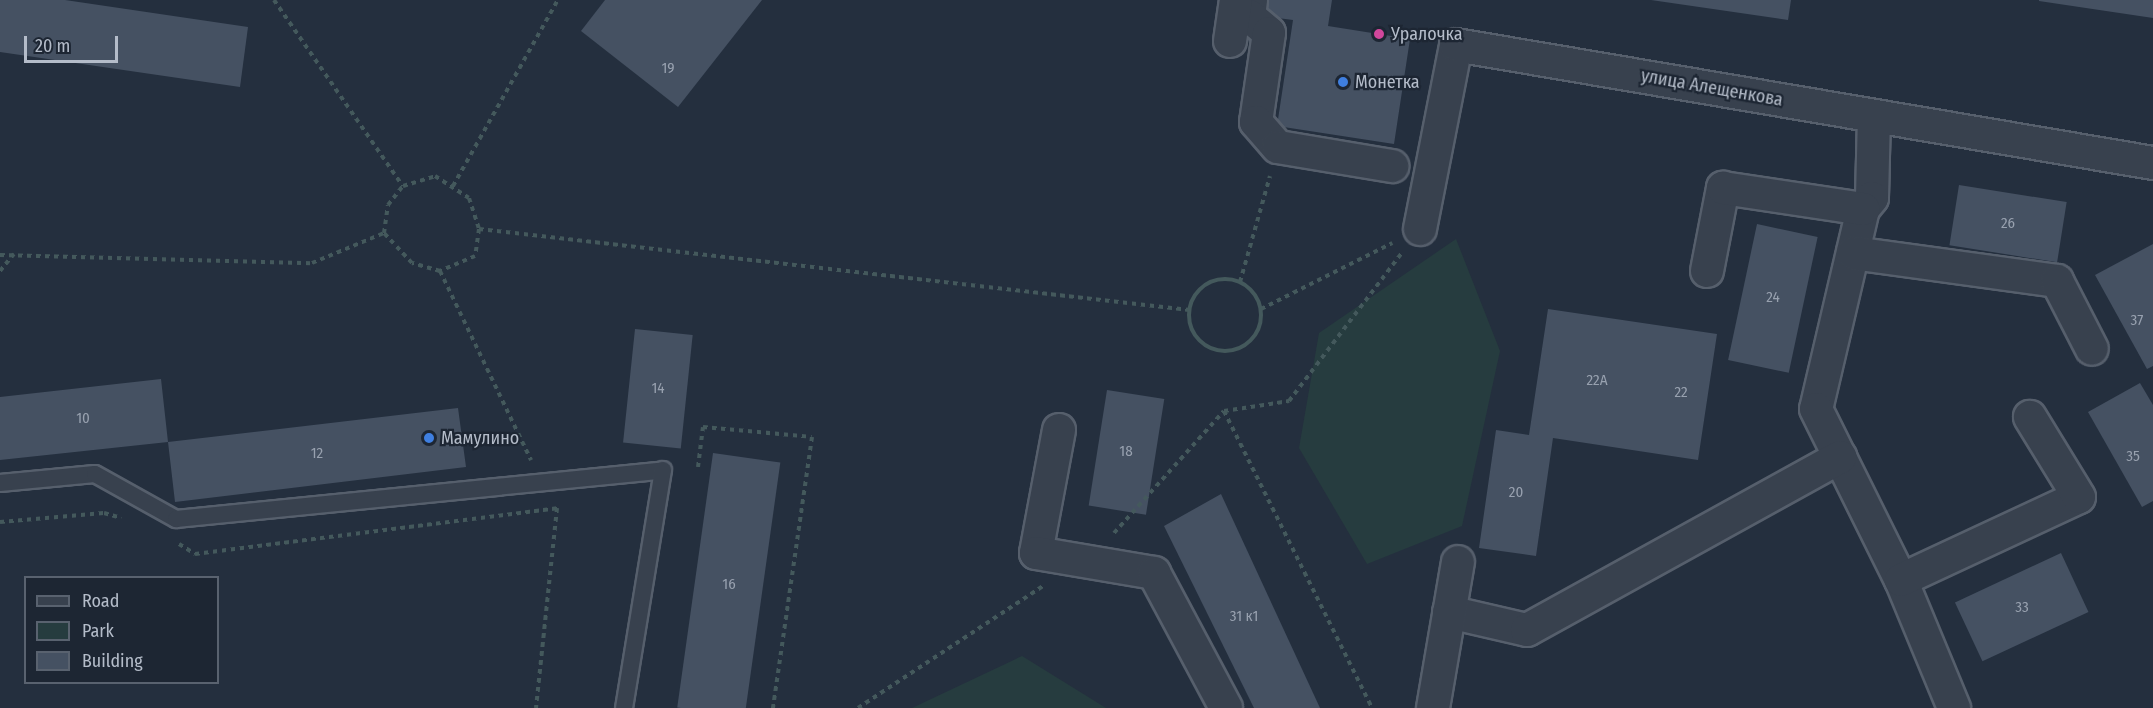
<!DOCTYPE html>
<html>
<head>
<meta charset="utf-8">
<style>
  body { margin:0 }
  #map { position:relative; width:2153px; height:708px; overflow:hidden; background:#242f3e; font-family:"Fira Sans Condensed",sans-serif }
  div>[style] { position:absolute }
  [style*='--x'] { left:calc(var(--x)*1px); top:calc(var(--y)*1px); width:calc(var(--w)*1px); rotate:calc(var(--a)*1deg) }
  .green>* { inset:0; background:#263c3f }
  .building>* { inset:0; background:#455162; transform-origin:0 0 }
  .path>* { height:4px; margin-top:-2px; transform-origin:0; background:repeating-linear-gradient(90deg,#44595c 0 4.5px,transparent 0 9px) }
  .path>.ring { margin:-2px; padding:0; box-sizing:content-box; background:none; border:4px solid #44595c; border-radius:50% }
  .roads { filter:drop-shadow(2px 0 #565f6c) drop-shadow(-2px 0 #565f6c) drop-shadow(0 2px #565f6c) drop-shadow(0 -2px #565f6c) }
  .lane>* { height:16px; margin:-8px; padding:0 8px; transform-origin:8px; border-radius:8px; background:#38414e }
  .street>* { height:32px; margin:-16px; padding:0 16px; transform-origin:16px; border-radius:16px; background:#38414e }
  .dots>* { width:16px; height:16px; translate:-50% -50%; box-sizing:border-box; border:3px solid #1d2633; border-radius:50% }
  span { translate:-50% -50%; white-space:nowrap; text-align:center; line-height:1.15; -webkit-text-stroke:4.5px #1d2633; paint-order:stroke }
  .number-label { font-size:15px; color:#98a1af }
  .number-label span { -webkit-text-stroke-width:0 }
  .poi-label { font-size:18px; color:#b4bcc9 }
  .left { translate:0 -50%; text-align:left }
  .street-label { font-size:18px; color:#b4bcc9 }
  .legend { position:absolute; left:24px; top:576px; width:195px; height:108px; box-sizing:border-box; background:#1d2633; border:2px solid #59626f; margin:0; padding:8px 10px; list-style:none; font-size:18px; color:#b4bcc9 }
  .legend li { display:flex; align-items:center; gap:12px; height:30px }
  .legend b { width:30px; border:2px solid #59626f }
  .scale { position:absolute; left:24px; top:36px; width:94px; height:27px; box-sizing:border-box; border:3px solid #b4bcc9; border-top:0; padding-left:8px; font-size:18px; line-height:21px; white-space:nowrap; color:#b4bcc9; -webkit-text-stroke:4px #1d2633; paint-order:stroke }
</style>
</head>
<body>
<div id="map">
  <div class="green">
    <div style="clip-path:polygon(1456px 239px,1500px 351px,1462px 526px,1367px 564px,1299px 448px,1319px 333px)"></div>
    <div style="clip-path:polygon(1022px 656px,1106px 708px,912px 708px)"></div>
  </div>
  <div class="building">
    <div style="clip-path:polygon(0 0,65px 0,248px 27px,240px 87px,0 52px)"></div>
    <div style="clip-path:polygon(605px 0,762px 0,678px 107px,581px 31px)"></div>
    <div style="clip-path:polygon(1266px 0,1332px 0,1328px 26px,1410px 39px,1394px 144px,1277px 126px,1293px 20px,1263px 16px)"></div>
    <div style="clip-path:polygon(1651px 0,1791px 0,1788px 20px)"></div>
    <div style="clip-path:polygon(2153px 0,2153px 18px,2039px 1px,2039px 0)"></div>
    <div style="left:1959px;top:185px;width:109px;height:61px;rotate:9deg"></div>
    <div style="left:1757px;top:224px;width:62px;height:139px;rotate:12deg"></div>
    <div style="clip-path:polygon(2153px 244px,2153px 366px,2147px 369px,2095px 275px)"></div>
    <div style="clip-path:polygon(1548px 309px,1717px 334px,1698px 460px,1553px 438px,1536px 556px,1479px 548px,1496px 430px,1529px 435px)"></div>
    <div style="left:635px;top:329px;width:58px;height:114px;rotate:6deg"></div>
    <div style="clip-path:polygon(161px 379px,168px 442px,458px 408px,466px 467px,175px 502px,168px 442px,0 460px,0 397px)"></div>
    <div style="clip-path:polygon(2140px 383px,2153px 405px,2153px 501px,2142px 507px,2088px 412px)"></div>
    <div style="left:1107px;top:390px;width:58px;height:117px;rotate:9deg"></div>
    <div style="left:713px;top:453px;width:68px;height:257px;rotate:8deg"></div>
    <div style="clip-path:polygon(1221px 494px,1320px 708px,1254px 708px,1164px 526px)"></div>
    <div style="left:2061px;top:553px;width:65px;height:117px;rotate:65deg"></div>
  </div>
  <div class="path">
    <div style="--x:274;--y:0;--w:226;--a:55.3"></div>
    <div style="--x:435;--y:176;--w:40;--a:32.9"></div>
    <div style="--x:469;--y:198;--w:33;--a:72"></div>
    <div style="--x:479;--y:229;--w:27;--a:98"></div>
    <div style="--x:475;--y:256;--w:38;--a:157"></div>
    <div style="--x:440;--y:271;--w:29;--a:-164"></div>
    <div style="--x:412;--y:263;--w:41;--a:-133"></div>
    <div style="--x:384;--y:233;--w:28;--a:-82"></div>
    <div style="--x:388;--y:205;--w:24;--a:-52"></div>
    <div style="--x:403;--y:186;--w:34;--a:-17"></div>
    <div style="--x:453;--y:186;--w:214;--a:-60.6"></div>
    <div style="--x:479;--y:229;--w:715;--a:6.51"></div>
    <div style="--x:0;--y:255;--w:312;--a:1.5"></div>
    <div style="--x:312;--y:263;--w:78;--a:-22.6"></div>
    <div style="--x:0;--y:271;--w:22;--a:-51"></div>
    <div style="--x:440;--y:271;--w:210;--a:64.3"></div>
    <div class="ring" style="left:1189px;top:279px;width:68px;height:68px"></div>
    <div style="--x:1240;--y:282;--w:110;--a:-74.2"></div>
    <div style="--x:1261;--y:309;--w:147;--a:-26.7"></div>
    <div style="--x:1224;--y:411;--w:66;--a:-8.7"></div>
    <div style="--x:1289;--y:401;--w:185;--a:-52.7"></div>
    <div style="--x:698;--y:467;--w:40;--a:-82.9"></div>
    <div style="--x:703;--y:427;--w:109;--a:5.2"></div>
    <div style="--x:812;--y:437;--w:274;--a:98.2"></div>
    <div style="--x:0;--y:522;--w:104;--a:-4.9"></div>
    <div style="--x:104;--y:513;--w:18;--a:16"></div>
    <div style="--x:1114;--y:533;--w:164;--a:-48"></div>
    <div style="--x:1224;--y:411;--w:332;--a:63.5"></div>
    <div style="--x:179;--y:544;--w:19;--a:32"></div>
    <div style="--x:195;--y:554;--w:365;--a:-7.2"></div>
    <div style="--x:557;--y:508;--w:201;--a:96"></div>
    <div style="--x:858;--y:708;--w:222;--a:-33.4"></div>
  </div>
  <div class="roads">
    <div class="lane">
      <div style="--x:0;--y:483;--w:95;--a:-5.4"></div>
      <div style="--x:95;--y:474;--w:93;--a:29.1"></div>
      <div style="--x:176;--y:519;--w:489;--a:-5.7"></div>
      <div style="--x:663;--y:470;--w:241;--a:99.3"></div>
    </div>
    <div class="street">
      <div style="--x:1251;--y:0;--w:16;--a:97"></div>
      <div style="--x:1249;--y:16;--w:26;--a:40"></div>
      <div style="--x:1269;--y:33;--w:90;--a:98.3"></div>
      <div style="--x:1256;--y:122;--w:33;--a:49"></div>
      <div style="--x:1278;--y:147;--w:116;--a:9.5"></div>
      <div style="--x:1230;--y:41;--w:41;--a:-81.7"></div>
      <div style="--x:1874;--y:116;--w:82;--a:91.4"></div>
      <div style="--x:1872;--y:198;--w:14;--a:129"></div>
      <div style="--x:1863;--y:209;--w:205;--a:103.2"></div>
      <div style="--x:1816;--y:409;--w:191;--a:63.6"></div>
      <div style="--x:1901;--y:580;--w:139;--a:67.5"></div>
      <div style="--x:1420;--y:229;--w:187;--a:-78.9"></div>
      <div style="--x:1456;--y:45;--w:707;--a:9.61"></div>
      <div style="--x:1853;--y:253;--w:206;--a:7.8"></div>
      <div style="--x:2057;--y:281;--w:76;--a:62.8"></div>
      <div style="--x:1707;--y:271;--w:85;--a:-79.1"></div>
      <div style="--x:1723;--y:188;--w:142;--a:8.5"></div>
      <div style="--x:1059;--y:430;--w:125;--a:100.6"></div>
      <div style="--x:1036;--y:553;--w:120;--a:9.6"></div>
      <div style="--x:1154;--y:573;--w:153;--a:61.9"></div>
      <div style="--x:1901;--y:580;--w:196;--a:-25"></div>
      <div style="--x:2079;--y:497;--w:94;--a:-121.5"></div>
      <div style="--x:1449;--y:612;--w:80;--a:13"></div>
      <div style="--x:1527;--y:630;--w:358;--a:-28.9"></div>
      <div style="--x:1433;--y:708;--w:148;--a:-80.3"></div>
    </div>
  </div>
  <div class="dots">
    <div style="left:1379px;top:34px;background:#d1479c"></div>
    <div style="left:1343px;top:82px;background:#3f7fe0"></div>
    <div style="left:429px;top:438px;background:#3f7fe0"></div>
  </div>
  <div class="number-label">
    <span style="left:668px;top:69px">19</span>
    <span style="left:2008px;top:224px">26</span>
    <span style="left:1773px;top:298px">24</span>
    <span style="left:2137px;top:321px">37</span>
    <span style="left:1597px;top:381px">22А</span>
    <span style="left:658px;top:389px">14</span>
    <span style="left:1681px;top:393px">22</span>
    <span style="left:83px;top:419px">10</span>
    <span style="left:1126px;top:452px">18</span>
    <span style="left:317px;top:454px">12</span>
    <span style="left:2133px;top:457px">35</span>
    <span style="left:1516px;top:493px">20</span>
    <span style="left:729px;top:585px">16</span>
    <span style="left:2022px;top:608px">33</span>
    <span style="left:1244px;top:617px">31 к1</span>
  </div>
  <div class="poi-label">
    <span class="left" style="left:1391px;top:34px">Уралочка</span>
    <span class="left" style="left:1355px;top:82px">Монетка</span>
    <span class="left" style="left:441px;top:438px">Мамулино</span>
  </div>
  <div class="street-label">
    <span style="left:1712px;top:88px;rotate:10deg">улица Алещенкова</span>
  </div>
  <ul class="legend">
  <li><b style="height:8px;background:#38414e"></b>Road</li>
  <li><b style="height:16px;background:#263c3f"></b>Park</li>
  <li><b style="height:16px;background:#455162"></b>Building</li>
  </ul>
  <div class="scale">20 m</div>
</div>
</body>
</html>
